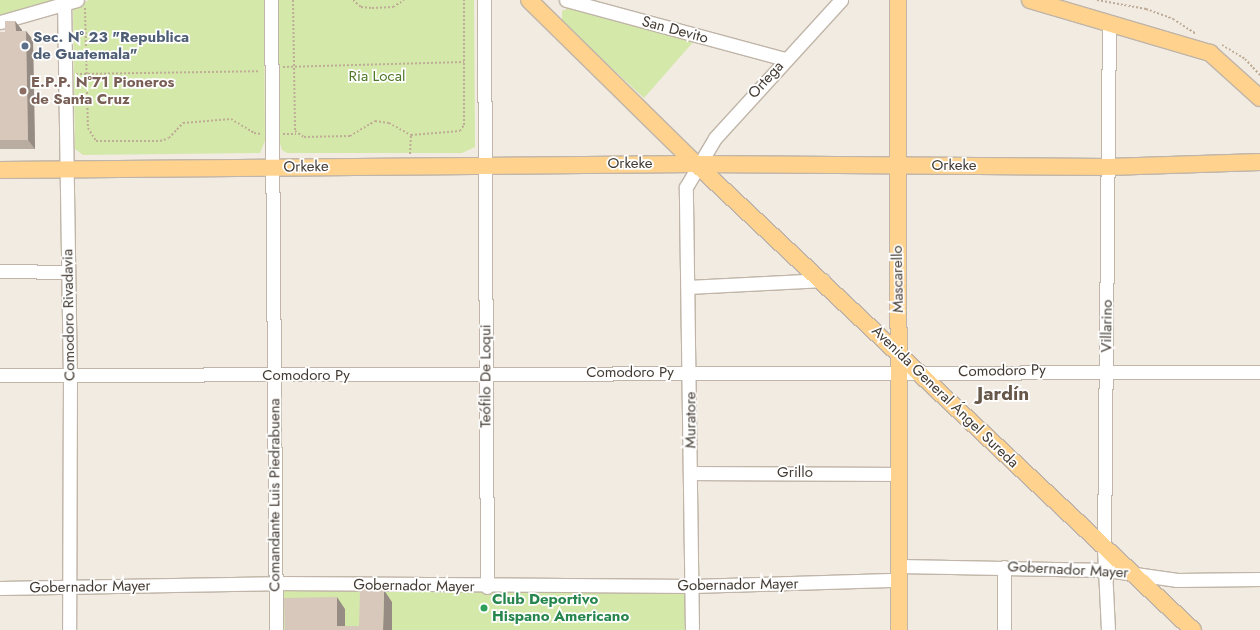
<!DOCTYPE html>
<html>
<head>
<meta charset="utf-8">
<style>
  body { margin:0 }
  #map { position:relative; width:1260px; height:630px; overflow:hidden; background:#f2ebe2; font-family:Jost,sans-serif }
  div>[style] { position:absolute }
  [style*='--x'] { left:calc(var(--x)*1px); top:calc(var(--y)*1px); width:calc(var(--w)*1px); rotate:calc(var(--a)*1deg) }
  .green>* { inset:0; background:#d3e8a9; transform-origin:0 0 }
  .path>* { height:2px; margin-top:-1px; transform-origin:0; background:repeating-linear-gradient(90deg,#bfac96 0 2px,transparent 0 4px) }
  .roads { filter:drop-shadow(1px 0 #c0b5a8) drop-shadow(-1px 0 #c0b5a8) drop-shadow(0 1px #c0b5a8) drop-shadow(0 -1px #c0b5a8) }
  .minor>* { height:13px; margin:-6.5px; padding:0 6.5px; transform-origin:6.5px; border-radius:6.5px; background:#fff }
  .major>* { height:16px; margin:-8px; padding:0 8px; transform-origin:8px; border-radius:8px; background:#ffd28e }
  .wall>* { inset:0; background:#b9aca1 }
  .shaded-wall>* { inset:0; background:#968c83 }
  .building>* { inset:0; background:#d7c8bb }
  .dots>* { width:11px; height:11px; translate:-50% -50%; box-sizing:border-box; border:2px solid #fff; border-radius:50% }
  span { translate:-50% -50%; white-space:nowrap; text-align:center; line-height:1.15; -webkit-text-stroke:3.5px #fff; paint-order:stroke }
  .street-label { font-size:15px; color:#433b33 }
  .service-label { font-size:15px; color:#4e5e75; font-weight:700 }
  .left { translate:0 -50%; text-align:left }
  .park-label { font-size:15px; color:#4d7625 }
  .education-label { font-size:15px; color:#785e54; font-weight:700 }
  .leisure-label { font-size:15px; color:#27864d; font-weight:700 }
  .district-label { font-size:19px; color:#67584a; font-weight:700 }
</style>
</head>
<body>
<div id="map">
  <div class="green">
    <div style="clip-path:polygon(0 0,54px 0,0 17px)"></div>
    <div style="clip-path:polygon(89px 0,264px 0,265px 141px,260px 153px,83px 155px,75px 149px,73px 8px)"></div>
    <div style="clip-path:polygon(278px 0,474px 0,475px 147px,462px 153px,287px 153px,282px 150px,279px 140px)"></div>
    <div style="clip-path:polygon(573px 6px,694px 41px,644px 98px,562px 22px,562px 11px)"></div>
    <div style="left:275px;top:583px;width:417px;height:47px"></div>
  </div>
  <div class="path">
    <div style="--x:293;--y:0;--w:131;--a:89.1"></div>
    <div style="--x:295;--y:131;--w:11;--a:34"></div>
    <div style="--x:304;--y:137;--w:46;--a:-1.2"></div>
    <div style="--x:350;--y:136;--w:29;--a:-31"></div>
    <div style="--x:375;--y:121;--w:14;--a:8"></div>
    <div style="--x:389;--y:123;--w:25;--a:29"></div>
    <div style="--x:411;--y:135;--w:49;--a:-4.7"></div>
    <div style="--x:460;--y:131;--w:7;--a:-56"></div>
    <div style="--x:464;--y:125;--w:125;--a:-90"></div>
    <div style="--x:353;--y:0;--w:11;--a:41"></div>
    <div style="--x:361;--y:7;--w:11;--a:5"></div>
    <div style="--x:372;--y:8;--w:21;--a:-3"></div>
    <div style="--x:393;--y:7;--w:13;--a:-32"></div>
    <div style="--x:1097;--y:0;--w:50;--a:10.4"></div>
    <div style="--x:1146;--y:9;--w:29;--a:20"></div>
    <div style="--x:1173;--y:19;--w:27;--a:33"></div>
    <div style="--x:85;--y:8;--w:120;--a:88.6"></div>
    <div style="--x:88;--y:128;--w:15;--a:58"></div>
    <div style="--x:96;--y:141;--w:64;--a:0"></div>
    <div style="--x:160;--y:141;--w:9;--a:-18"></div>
    <div style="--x:169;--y:138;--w:21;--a:-47"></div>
    <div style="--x:183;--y:123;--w:48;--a:-4.8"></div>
    <div style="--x:231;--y:119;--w:27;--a:31"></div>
    <div style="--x:254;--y:133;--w:7;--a:8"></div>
    <div style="--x:1222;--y:45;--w:27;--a:31"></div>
    <div style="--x:1245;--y:59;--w:22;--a:47"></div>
    <div style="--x:283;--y:67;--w:181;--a:-1.6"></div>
    <div style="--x:76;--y:74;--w:183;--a:-0.9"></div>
    <div style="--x:283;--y:134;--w:13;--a:0"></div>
    <div style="--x:410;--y:154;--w:19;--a:-87"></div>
  </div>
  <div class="roads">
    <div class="minor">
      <div style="--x:64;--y:0;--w:376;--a:89.1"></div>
      <div style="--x:70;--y:376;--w:254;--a:90.2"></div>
      <div style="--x:271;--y:0;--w:630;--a:89.55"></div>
      <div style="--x:484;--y:0;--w:587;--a:89.71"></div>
      <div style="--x:566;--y:0;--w:226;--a:15.1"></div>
      <div style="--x:0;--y:22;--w:80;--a:-15.9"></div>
      <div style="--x:0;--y:271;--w:68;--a:0.8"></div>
      <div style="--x:689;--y:287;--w:134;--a:-3"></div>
      <div style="--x:0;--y:375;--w:1260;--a:-0.14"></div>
      <div style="--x:691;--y:473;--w:208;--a:0.3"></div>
      <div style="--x:899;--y:566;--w:208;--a:1.1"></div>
      <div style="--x:1107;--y:570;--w:71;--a:8.1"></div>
      <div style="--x:1177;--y:580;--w:83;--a:-0.7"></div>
      <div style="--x:1004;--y:567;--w:63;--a:90"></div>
      <div style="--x:0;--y:588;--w:275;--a:-1"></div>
      <div style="--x:275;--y:583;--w:417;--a:0.4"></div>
      <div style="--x:692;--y:586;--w:207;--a:-1.7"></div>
      <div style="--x:692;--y:630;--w:443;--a:-90.8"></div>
      <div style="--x:686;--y:187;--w:57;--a:-59.4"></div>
      <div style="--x:715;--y:138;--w:187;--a:-47.6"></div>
      <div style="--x:1108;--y:630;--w:81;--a:-92.8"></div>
      <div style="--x:1104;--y:549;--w:527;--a:-89.46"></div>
    </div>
    <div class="major">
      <div style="--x:529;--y:0;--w:234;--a:44.5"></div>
      <div style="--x:696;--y:164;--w:681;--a:43.16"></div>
      <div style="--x:898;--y:0;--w:630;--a:89.91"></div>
      <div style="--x:1030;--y:0;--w:188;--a:16.4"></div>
      <div style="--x:1210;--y:53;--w:67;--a:42"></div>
      <div style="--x:0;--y:170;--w:696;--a:-0.49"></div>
      <div style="--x:696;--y:164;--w:412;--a:0.4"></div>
      <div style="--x:1108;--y:167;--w:152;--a:-1.9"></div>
    </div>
  </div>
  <div class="wall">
    <div style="clip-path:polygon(15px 21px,22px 31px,26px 31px,33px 40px,35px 149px,0 149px,0 32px,5px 32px)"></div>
  </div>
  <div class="shaded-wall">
    <div style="clip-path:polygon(15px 21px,22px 30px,22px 40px,16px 31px)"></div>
    <div style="clip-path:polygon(26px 31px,33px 40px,35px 149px,28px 140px)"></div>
    <div style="clip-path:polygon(384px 590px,392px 602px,392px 630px,383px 630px)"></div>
    <div style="clip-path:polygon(337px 597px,345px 609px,345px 630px,337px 626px)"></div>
  </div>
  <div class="building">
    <div style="clip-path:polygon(5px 21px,15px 21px,16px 31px,26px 31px,28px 140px,0 140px,0 32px,5px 32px)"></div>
    <div style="clip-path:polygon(360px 589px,384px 590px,383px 630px,285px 630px,284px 598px,337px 597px,337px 626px,359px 626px)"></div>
  </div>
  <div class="dots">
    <div style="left:25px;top:46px;background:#5c6f8a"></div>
    <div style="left:23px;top:91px;background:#8d6e63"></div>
    <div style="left:484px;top:608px;background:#2e9e5b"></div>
  </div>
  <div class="street-label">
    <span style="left:675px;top:30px;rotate:15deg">San Devito</span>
    <span style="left:766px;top:80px;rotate:-48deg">Ortega</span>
    <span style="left:630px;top:164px">Orkeke</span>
    <span style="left:954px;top:166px">Orkeke</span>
    <span style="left:306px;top:167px;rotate:-1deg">Orkeke</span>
    <span style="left:898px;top:279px;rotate:-91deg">Mascarello</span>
    <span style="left:69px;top:315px;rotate:-91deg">Comodoro Rivadavia</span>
    <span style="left:1107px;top:326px;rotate:-89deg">Villarino</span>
    <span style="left:1002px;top:371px;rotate:-1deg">Comodoro Py</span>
    <span style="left:630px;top:373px">Comodoro Py</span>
    <span style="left:306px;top:376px">Comodoro Py</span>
    <span style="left:486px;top:376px;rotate:-90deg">Teófilo De Loqui</span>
    <span style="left:945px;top:397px;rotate:44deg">Avenida General Ángel Sureda</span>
    <span style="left:691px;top:420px;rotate:-90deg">Muratore</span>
    <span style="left:795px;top:473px">Grillo</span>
    <span style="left:275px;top:495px;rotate:-90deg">Comandante Luis Piedrabuena</span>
    <span style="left:1068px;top:570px;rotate:3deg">Gobernador Mayer</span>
    <span style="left:738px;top:585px;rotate:-1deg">Gobernador Mayer</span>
    <span style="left:414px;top:586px;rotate:1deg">Gobernador Mayer</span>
    <span style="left:90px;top:587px;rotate:-1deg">Gobernador Mayer</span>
  </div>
  <div class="service-label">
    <span class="left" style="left:33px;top:46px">Sec. N° 23 "Republica<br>de Guatemala"</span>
  </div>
  <div class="park-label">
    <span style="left:377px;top:77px">Ria Local</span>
  </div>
  <div class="education-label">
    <span class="left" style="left:31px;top:91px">E.P.P. N°71 Pioneros<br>de Santa Cruz</span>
  </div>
  <div class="leisure-label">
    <span class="left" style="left:492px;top:608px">Club Deportivo<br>Hispano Americano</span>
  </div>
  <div class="district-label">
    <span style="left:1003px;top:394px">Jardín</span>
  </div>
</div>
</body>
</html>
